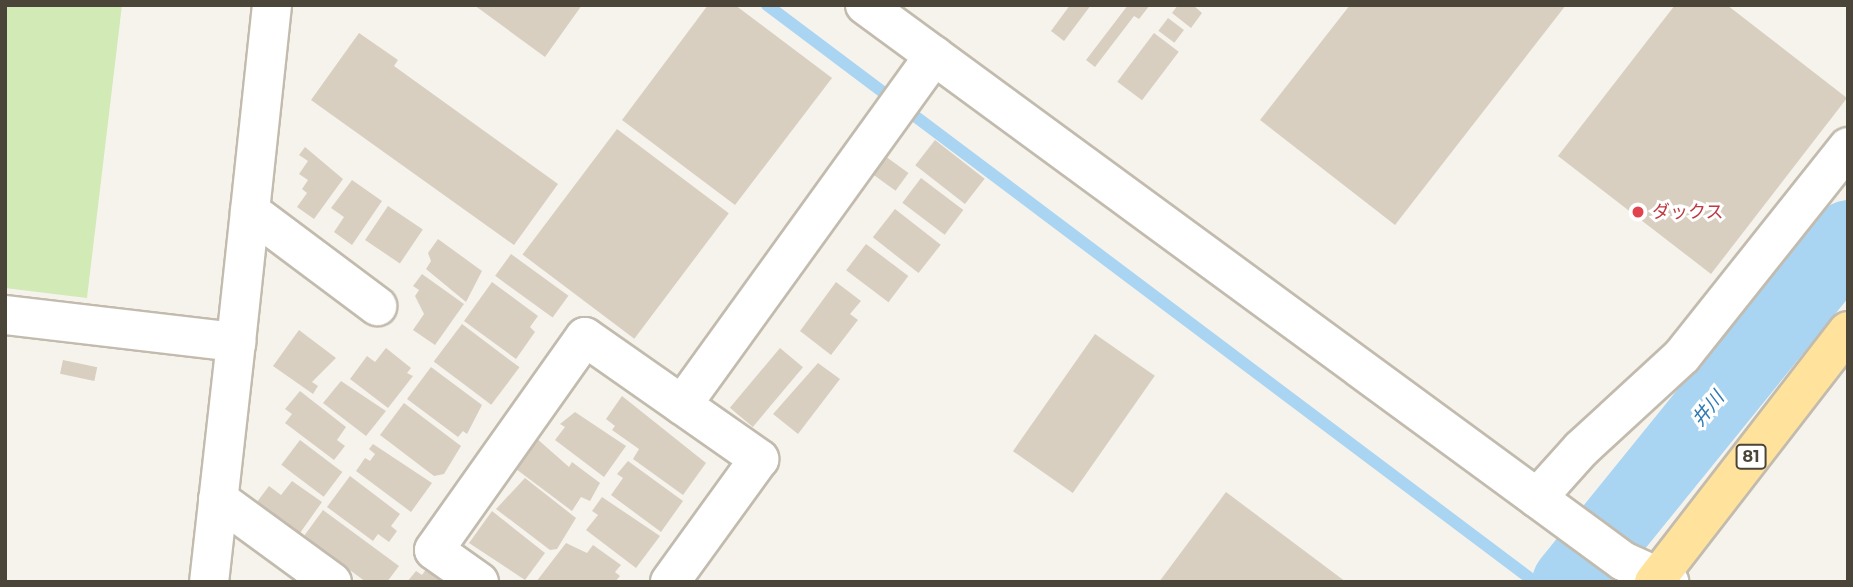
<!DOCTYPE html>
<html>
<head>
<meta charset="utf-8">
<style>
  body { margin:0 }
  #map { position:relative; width:1853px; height:587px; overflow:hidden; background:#f6f3ec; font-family:Montserrat,"Noto Sans JP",sans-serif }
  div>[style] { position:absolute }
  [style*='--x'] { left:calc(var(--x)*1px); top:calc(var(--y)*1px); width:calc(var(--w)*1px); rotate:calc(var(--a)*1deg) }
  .green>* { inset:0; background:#d2eab5 }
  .stream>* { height:12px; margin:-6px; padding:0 6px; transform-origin:6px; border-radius:6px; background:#a9d4f2 }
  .river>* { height:75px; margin:-37.5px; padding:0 37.5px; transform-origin:37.5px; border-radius:37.5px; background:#a9d4f2 }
  .building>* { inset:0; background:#d8cfc1; transform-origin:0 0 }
  .roads { filter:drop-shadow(2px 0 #c2bbae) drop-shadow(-2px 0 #c2bbae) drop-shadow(0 2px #c2bbae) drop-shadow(0 -2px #c2bbae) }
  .minor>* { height:38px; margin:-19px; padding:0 19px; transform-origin:19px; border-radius:19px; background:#fff }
  .tertiary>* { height:38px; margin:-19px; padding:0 19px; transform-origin:19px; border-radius:19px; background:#fff }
  .primary>* { height:38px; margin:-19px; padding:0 19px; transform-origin:19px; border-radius:19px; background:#ffe39c }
  .dots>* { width:19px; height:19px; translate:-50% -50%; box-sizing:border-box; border:4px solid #fff; border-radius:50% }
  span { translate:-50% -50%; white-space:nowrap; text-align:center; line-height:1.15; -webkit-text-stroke:6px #fff; paint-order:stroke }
  .shield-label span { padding:2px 5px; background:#fff; border:2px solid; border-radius:5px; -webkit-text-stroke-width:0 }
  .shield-label { font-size:16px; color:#4b4439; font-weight:700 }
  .health-label { font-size:18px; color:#be3a42 }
  .left { translate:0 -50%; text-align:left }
  .water-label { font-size:19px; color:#2e7ab2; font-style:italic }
  .frame { position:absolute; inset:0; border:7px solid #4b4439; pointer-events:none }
</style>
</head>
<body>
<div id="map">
  <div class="green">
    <div style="clip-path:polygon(5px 5px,122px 5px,87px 298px,5px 288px)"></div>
  </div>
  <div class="stream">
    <div style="--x:767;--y:5;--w:961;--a:36.92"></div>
  </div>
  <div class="river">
    <div style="--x:1569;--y:582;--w:444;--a:-51"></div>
  </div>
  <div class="building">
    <div style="clip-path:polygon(474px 5px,582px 5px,545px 57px)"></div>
    <div style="clip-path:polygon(708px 5px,735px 5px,832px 78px,735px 205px,622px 120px)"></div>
    <div style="clip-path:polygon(1070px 5px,1091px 5px,1064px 41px,1051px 31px)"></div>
    <div style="clip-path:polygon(1128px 5px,1150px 5px,1139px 19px,1134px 16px,1095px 67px,1086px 60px)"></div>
    <div style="clip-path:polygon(1178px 5px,1193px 5px,1202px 13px,1191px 28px,1172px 13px)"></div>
    <div style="clip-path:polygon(1350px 5px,1566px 5px,1395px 225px,1260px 120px)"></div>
    <div style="clip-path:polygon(1675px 5px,1727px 5px,1847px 98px,1711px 274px,1558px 156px)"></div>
    <div style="left:1168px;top:18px;width:20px;height:16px;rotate:37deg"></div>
    <div style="clip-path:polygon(359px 33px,398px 60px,394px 66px,558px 184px,514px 245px,311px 100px)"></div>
    <div style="left:1154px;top:33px;width:31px;height:61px;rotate:37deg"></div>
    <div style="left:617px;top:129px;width:140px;height:157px;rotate:37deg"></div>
    <div style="left:935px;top:140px;width:63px;height:32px;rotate:38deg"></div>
    <div style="clip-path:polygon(305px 147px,343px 179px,314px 219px,297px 207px,307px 193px,302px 189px,308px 180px,299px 174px,308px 161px,299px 155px)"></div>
    <div style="left:885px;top:156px;width:29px;height:22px;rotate:36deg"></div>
    <div style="left:921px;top:178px;width:53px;height:31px;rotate:37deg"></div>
    <div style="clip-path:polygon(352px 180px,382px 201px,352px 245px,334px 232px,344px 217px,331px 208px)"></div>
    <div style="left:388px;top:206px;width:42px;height:41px;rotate:34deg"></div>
    <div style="left:895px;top:209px;width:58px;height:36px;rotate:38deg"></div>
    <div style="clip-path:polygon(438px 239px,482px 271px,466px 302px,426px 269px,431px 261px,428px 253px)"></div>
    <div style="left:866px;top:244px;width:53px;height:33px;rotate:37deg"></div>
    <div style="left:511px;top:254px;width:71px;height:27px;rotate:36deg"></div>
    <div style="clip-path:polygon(422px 274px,464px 304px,435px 345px,413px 330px,424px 314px,415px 296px,419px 290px,413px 286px)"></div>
    <div style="clip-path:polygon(492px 282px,538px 316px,530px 327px,535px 332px,516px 359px,464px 321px)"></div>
    <div style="clip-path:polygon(836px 282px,861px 301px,850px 314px,858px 320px,831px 355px,800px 331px)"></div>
    <div style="left:462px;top:324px;width:72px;height:47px;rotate:37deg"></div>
    <div style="clip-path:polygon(299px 330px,336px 358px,312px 382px,318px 386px,313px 394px,273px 366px)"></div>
    <div style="left:1095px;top:334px;width:73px;height:143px;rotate:35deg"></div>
    <div style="clip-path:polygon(386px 348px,411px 368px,407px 373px,413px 376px,388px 408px,350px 379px,367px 356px,375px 362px)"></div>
    <div style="left:780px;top:348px;width:30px;height:78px;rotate:40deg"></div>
    <div style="left:63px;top:360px;width:35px;height:14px;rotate:12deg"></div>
    <div style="clip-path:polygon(818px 363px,840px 379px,798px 434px,773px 414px)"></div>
    <div style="clip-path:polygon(431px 367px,482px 405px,467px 434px,463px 431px,458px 437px,407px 399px)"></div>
    <div style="clip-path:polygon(341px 381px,386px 411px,366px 436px,323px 403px)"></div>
    <div style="clip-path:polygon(300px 391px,346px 427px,337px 440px,345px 446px,334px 460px,285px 423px,292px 414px,285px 409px)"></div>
    <div style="clip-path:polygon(622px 396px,706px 463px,683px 495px,633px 459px,639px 449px,612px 430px,615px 426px,606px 419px)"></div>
    <div style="clip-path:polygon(404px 403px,461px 446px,444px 474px,434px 476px,380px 435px)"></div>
    <div style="clip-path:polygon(575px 412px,626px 446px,604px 477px,555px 440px,565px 427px,560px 424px)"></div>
    <div style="clip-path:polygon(535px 437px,569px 467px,572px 462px,600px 483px,590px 501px,581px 497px,572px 511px,512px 466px)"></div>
    <div style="left:300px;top:440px;width:53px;height:31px;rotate:37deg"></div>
    <div style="clip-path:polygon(373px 444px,432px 483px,411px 512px,356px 471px,365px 458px,370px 461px,375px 454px,369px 449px)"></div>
    <div style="clip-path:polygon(628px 461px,683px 501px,661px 532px,611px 495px,623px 478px,617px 474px)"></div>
    <div style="clip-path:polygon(350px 476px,400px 514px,391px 526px,397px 531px,389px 542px,378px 534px,373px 541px,327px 507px)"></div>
    <div style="clip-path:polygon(525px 478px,576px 518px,557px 549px,550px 550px,496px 509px)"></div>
    <div style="clip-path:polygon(292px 481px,322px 502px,300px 533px,257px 502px,269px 486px,281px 495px)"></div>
    <div style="clip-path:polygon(1226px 492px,1346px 582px,1159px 582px)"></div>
    <div style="clip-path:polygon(602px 497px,660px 536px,636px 568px,586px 530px,598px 515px,592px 511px)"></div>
    <div style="clip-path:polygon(323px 510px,399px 566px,387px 582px,366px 582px,304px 536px)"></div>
    <div style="clip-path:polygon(492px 511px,545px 553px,525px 580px,469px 543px)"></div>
    <div style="clip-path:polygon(566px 543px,587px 553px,593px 545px,621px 565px,615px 572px,620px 576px,615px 582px,536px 582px)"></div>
    <div style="clip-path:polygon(427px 568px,444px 582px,407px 582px,416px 571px,422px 575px)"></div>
  </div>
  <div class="roads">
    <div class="minor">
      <div style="--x:250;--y:211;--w:159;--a:36.8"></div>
      <div style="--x:5;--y:315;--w:233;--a:6.7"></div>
      <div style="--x:236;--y:342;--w:242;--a:96.4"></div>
      <div style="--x:682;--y:405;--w:431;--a:-54.2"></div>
      <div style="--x:1537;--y:498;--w:66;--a:-48.1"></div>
      <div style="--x:1581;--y:449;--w:137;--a:-42.6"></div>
      <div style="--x:1682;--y:356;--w:267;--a:-51.5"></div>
      <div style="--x:218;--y:499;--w:141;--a:36.1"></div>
      <div style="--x:479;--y:582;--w:55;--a:-144.6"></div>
      <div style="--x:434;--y:550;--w:261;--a:-54.7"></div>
      <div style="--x:585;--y:337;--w:213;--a:35"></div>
      <div style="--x:759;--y:459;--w:152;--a:125.9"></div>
    </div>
    <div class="tertiary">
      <div style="--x:865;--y:5;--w:940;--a:36.26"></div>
      <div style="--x:1623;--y:561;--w:51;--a:24.5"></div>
      <div style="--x:236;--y:342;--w:339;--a:-83.9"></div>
    </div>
    <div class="primary">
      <div style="--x:1654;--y:582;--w:317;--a:-52.3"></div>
    </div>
  </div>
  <div class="dots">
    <div style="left:1638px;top:212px;background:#e0444e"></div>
  </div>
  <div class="shield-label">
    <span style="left:1751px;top:457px">81</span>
  </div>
  <div class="health-label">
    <span class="left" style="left:1652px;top:212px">ダックス</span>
  </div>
  <div class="water-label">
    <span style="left:1708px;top:409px;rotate:-51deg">井川</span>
  </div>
  <div class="frame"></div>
</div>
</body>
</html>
